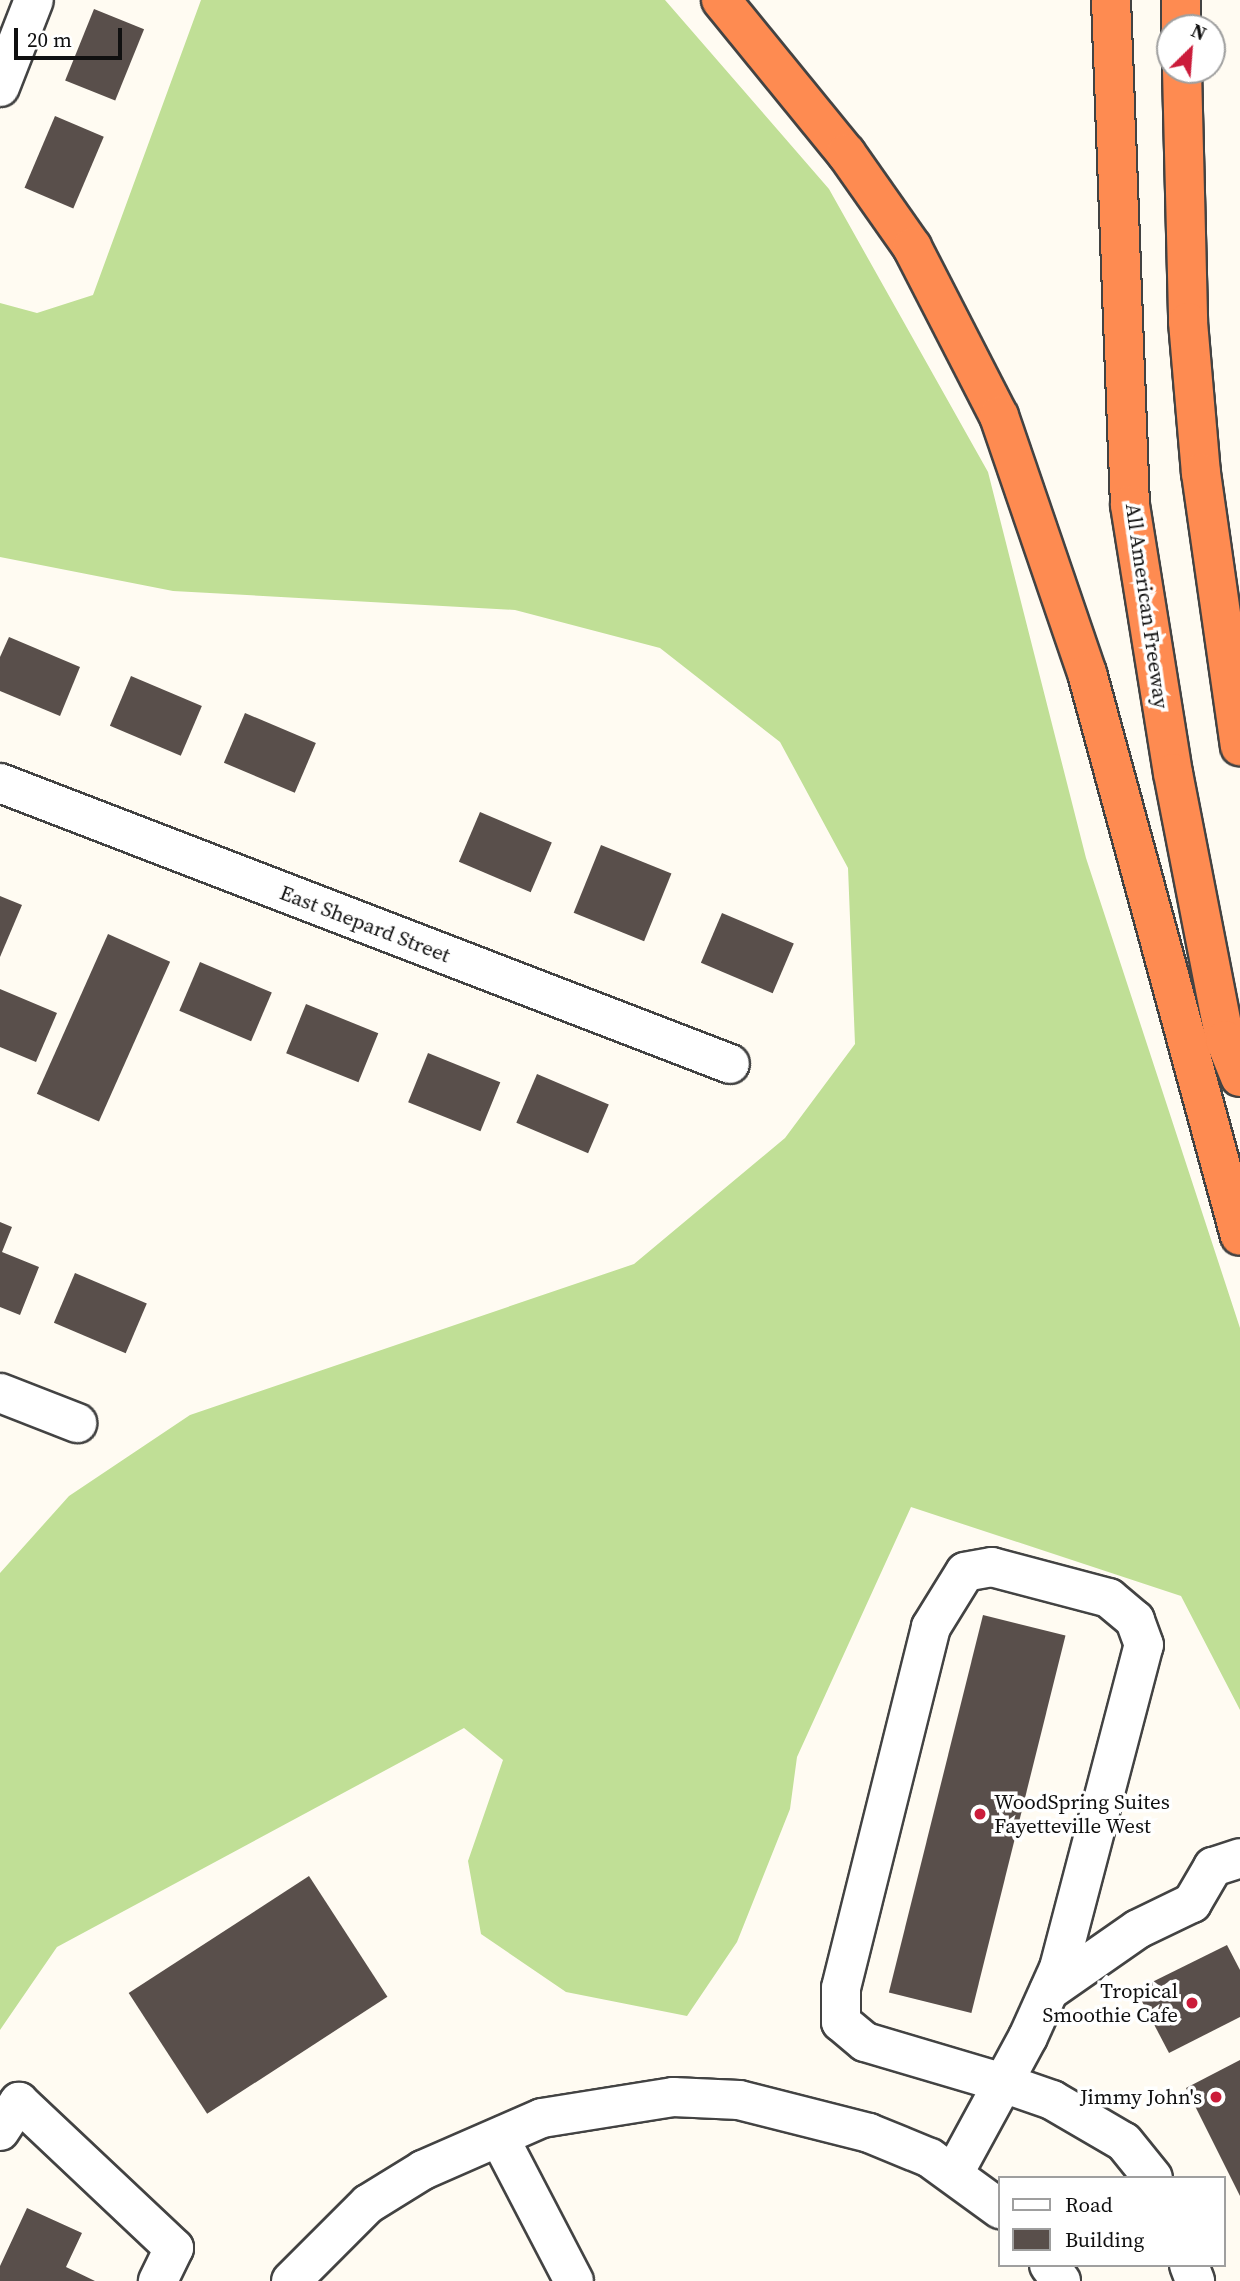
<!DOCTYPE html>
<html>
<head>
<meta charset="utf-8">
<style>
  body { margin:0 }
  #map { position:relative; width:1240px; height:2281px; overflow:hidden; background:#fffbf2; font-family:"Source Serif 4",serif }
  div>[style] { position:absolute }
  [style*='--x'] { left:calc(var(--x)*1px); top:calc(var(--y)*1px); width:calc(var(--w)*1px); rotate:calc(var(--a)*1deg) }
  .forest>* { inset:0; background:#c0df96 }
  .building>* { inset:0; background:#594f4b; transform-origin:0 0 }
  .roads { filter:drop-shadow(2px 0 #434343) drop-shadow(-2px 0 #434343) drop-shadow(0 2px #434343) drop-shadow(0 -2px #434343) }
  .minor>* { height:38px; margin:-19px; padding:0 19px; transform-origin:19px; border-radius:19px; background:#fff }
  .highway>* { height:38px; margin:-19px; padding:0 19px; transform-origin:19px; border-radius:19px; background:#fe8b51 }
  .dots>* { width:19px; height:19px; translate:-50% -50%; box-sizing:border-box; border:4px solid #fff; border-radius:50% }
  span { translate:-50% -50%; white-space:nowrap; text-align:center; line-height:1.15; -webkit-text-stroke:7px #fff; paint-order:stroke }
  .street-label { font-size:21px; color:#101010 }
  .poi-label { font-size:21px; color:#101010 }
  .left { translate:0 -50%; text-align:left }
  .right { translate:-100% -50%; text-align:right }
  .legend { position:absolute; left:998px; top:2176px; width:228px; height:91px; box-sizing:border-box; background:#fff; border:2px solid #9f9f9f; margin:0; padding:9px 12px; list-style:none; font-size:21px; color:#101010 }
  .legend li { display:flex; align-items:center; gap:14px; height:35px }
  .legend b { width:35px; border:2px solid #9f9f9f }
  .north { position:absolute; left:1156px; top:14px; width:70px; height:70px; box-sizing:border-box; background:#fff; border:2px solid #9f9f9f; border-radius:50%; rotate:25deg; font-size:19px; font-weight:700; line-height:28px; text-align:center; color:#101010 }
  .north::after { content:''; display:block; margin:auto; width:24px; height:32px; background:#cb1c3a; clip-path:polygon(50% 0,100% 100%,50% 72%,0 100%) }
  .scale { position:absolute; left:14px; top:28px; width:108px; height:32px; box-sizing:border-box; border:4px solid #101010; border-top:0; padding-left:9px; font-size:21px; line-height:24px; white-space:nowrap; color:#101010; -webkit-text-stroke:5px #fff; paint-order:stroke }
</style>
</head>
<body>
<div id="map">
  <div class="forest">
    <div style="clip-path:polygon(201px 0,665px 0,829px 189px,988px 472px,1086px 858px,1240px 1328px,1240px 1710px,1181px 1596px,911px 1507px,797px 1757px,790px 1809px,737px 1942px,687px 2016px,566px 1992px,481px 1934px,468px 1861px,503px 1760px,464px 1728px,57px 1947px,0 2030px,0 1573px,69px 1496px,190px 1415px,634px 1264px,785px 1138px,855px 1044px,848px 868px,780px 742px,660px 648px,515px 610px,173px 591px,0 557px,0 303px,37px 313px,93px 295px)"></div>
  </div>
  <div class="building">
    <div style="left:94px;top:9px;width:54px;height:77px;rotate:22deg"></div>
    <div style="left:55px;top:116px;width:53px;height:78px;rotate:23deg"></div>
    <div style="clip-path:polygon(9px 637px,80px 667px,60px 716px,0 691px,0 657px)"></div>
    <div style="left:131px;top:676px;width:77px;height:54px;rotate:23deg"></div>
    <div style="left:245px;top:713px;width:77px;height:54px;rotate:23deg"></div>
    <div style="left:480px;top:812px;width:78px;height:54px;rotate:23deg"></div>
    <div style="left:601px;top:845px;width:76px;height:73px;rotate:22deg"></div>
    <div style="clip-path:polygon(0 896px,22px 905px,0 957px)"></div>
    <div style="left:722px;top:913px;width:78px;height:54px;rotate:23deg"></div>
    <div style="left:108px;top:934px;width:68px;height:175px;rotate:24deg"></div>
    <div style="left:200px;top:962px;width:78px;height:53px;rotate:23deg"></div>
    <div style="clip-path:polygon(0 989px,57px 1013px,36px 1062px,0 1047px)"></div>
    <div style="left:306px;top:1004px;width:78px;height:53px;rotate:22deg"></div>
    <div style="left:428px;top:1053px;width:78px;height:53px;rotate:22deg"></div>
    <div style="left:537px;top:1074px;width:78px;height:53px;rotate:23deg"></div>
    <div style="clip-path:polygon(0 1222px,12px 1227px,2px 1252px,39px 1267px,20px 1315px,0 1307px)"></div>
    <div style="left:75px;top:1273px;width:78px;height:54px;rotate:23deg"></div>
    <div style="left:983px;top:1615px;width:85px;height:389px;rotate:14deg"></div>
    <div style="left:309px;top:1876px;width:144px;height:215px;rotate:57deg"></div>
    <div style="clip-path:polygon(1227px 1945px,1240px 1970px,1240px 2017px,1169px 2053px,1136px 1990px)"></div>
    <div style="clip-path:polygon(1240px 2060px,1240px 2196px,1186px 2088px)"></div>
    <div style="clip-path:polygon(27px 2208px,82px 2233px,66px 2267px,95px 2281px,0 2281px,0 2266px)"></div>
  </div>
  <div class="roads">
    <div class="minor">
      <div style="--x:0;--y:87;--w:93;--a:-68.7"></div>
      <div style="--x:0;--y:783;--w:782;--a:21.05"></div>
      <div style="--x:0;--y:1393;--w:83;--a:21.3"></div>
      <div style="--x:1049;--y:1991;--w:108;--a:-34.9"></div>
      <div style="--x:1138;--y:1929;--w:60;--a:-25.7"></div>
      <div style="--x:1192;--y:1903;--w:42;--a:-59.7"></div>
      <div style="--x:1213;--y:1867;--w:28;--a:-18"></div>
      <div style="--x:0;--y:2131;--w:35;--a:-57"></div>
      <div style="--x:19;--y:2102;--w:213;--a:43.3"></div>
      <div style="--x:174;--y:2248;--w:37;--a:116"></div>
      <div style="--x:500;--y:2139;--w:160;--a:62.5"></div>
      <div style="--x:954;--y:2173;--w:102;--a:-61.4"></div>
      <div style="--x:1003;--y:2083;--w:52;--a:-61.5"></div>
      <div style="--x:1028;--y:2037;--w:76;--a:-65.8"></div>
      <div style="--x:1059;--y:1968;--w:334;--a:-75.3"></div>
      <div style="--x:1144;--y:1645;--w:27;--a:-110"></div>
      <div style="--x:1135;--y:1620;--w:34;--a:-140"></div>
      <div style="--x:1109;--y:1598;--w:121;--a:-165.2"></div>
      <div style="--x:992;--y:1567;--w:27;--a:170"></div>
      <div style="--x:965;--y:1572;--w:65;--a:121.7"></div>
      <div style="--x:931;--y:1627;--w:372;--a:104"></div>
      <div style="--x:841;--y:1988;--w:34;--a:90"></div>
      <div style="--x:841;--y:2022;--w:31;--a:40"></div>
      <div style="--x:865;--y:2042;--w:144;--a:16.5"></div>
      <div style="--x:1003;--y:2083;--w:52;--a:19.1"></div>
      <div style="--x:1052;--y:2100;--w:83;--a:30.3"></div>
      <div style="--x:1124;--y:2142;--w:46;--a:51.1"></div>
      <div style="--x:1049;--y:2265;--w:20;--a:53"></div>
      <div style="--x:1189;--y:2265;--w:17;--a:69"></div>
      <div style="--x:291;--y:2281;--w:109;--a:-45"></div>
      <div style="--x:368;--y:2204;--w:65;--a:-31.7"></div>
      <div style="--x:423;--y:2170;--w:130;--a:-23.6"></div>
      <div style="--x:542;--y:2118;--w:133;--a:-9.1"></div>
      <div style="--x:673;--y:2097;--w:66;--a:2.6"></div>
      <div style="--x:739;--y:2100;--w:134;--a:14.2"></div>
      <div style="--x:869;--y:2133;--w:66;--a:22.3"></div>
      <div style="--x:930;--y:2158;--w:87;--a:36.1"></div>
    </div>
    <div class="highway">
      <div style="--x:721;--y:0;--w:198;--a:50.8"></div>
      <div style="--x:846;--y:153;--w:115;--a:54.9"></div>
      <div style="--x:912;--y:247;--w:190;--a:62.8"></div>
      <div style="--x:999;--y:416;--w:272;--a:71.1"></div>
      <div style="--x:1087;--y:673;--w:583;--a:74.8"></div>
      <div style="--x:1111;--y:0;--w:505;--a:87.85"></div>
      <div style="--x:1130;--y:505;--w:271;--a:80.9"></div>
      <div style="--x:1173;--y:773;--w:272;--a:79"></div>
      <div style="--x:1225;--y:1040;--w:40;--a:68"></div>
      <div style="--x:1181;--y:28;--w:28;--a:-90"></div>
      <div style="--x:1182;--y:70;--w:252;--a:88.6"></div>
      <div style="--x:1188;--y:322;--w:152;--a:85.1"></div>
      <div style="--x:1201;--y:473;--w:276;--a:81.9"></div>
    </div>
  </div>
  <div class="dots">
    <div style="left:980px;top:1814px;background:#cb1c3a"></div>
    <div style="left:1192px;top:2003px;background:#cb1c3a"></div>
    <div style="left:1216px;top:2097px;background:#cb1c3a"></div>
  </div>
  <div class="street-label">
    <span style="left:1147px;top:606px;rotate:82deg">All American Freeway</span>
    <span style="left:365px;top:924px;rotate:21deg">East Shepard Street</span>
  </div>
  <div class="poi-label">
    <span class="left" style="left:994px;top:1814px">WoodSpring Suites<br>Fayetteville West</span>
    <span class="right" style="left:1178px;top:2003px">Tropical<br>Smoothie Cafe</span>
    <span class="right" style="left:1202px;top:2097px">Jimmy John's</span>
  </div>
  <ul class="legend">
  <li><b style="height:9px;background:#fff"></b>Road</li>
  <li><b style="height:19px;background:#594f4b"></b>Building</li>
  </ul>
  <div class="north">N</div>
  <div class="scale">20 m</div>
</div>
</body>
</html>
